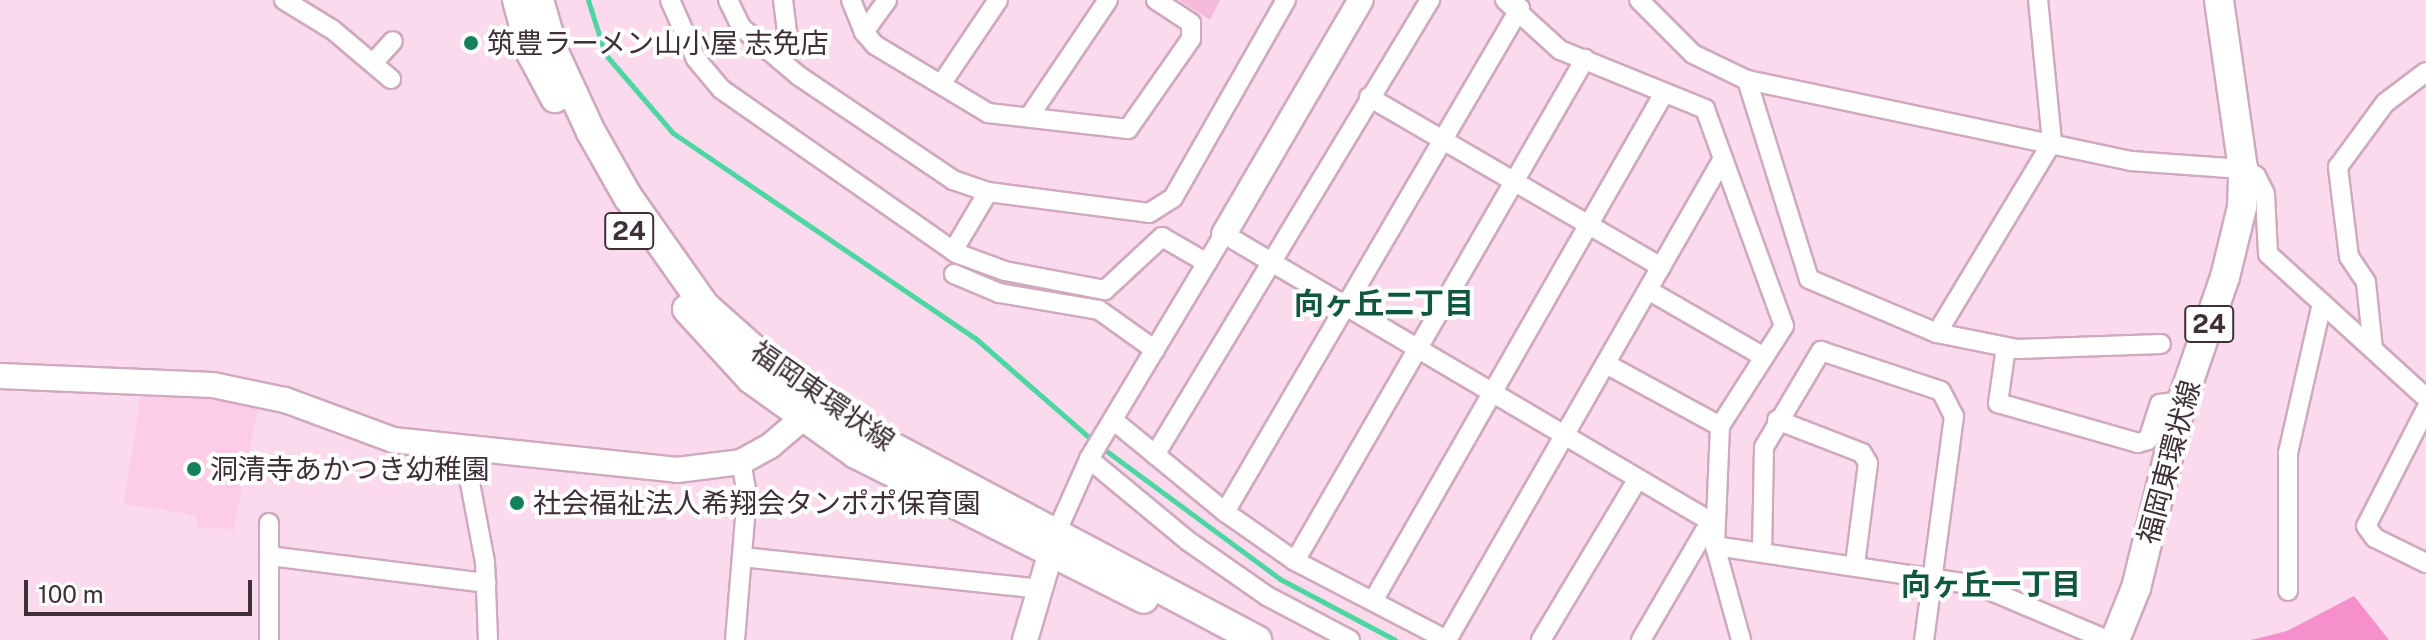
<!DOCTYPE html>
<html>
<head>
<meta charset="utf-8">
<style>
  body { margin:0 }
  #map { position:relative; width:2426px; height:640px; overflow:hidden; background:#fadaec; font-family:"Public Sans","Noto Sans JP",sans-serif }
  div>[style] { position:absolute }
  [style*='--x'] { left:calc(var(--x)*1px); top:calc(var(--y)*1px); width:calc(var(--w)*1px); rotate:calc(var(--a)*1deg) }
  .built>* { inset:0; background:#fdcde7 }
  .green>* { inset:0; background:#f5b9da }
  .forest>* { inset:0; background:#f590cc }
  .stream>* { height:5px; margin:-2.5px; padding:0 2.5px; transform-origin:2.5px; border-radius:2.5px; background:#4ed6a2 }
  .roads { filter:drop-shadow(2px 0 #cfa9be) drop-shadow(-2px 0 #cfa9be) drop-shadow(0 2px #cfa9be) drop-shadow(0 -2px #cfa9be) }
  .street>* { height:18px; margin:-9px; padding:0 9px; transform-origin:9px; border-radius:9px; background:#fff }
  .secondary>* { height:24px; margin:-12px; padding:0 12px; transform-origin:12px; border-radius:12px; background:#fff }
  .primary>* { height:28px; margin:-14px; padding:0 14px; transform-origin:14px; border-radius:14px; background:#fff }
  .dots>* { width:22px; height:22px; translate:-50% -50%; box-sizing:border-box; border:4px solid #fff; border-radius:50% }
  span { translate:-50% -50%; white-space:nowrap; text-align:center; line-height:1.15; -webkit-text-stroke:8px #fff; paint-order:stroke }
  .shield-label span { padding:2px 6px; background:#fff; border:2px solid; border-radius:6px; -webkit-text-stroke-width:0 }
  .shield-label { font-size:26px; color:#3f2f38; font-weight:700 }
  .poi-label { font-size:28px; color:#3f2f38 }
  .left { translate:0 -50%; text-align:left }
  .street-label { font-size:28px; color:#3f2f38 }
  .neighbourhood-label { font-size:30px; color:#10573f; font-weight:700 }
  .scale { position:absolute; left:24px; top:580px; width:228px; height:36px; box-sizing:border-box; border:4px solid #3f2f38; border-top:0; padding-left:10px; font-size:24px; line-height:28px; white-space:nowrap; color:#3f2f38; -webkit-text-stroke:6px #fff; paint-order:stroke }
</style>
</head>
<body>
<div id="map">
  <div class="built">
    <div style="clip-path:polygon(141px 393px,184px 394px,258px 408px,234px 529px,198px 528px,196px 515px,124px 504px)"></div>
  </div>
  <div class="green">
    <div style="clip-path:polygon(1179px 0,1220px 0,1210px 20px)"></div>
  </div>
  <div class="forest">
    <div style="clip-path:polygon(2354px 596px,2389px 640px,2251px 640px,2287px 631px)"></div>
  </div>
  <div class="stream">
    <div style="--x:588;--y:0;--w:57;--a:72.5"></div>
    <div style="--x:605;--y:54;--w:104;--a:49.3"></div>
    <div style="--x:673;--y:133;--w:365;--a:34.2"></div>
    <div style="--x:975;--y:338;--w:157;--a:41.1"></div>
    <div style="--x:1101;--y:447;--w:222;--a:36.4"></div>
    <div style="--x:1280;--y:579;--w:130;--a:27.9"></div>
  </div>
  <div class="roads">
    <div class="street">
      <div style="--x:284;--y:0;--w:57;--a:31.5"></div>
      <div style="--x:333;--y:30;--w:76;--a:40.2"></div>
      <div style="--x:670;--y:0;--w:64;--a:66.2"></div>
      <div style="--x:696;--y:59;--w:39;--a:50"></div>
      <div style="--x:721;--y:89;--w:287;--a:34.9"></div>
      <div style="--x:956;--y:253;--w:52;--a:20.2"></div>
      <div style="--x:1005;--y:271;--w:102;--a:10.8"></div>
      <div style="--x:1105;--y:290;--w:78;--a:-42.9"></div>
      <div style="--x:1162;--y:237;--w:52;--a:30"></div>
      <div style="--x:728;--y:0;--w:30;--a:64"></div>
      <div style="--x:741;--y:27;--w:76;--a:40.2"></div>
      <div style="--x:799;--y:76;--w:186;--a:34"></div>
      <div style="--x:953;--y:180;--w:37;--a:19"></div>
      <div style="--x:988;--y:192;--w:162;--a:7.4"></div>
      <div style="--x:1149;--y:213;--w:28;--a:-32"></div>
      <div style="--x:1173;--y:198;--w:228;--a:-60.3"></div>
      <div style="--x:851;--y:0;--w:35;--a:68"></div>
      <div style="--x:864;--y:32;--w:17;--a:50"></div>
      <div style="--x:875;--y:45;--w:132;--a:31"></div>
      <div style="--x:988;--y:113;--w:141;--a:6.5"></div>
      <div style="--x:1128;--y:129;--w:110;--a:-55"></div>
      <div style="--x:1191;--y:39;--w:16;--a:-90"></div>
      <div style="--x:1191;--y:23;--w:42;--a:-146.7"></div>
      <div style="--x:1505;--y:0;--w:74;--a:42.3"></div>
      <div style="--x:1560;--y:50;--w:157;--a:22.1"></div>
      <div style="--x:1705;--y:109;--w:231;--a:70"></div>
      <div style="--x:1784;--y:326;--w:119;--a:122.6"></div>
      <div style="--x:1720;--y:426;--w:120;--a:92.4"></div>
      <div style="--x:1715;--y:546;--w:98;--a:74.5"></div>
      <div style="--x:1639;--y:0;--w:76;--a:45"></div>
      <div style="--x:1693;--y:54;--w:60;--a:25.7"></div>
      <div style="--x:1747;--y:80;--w:392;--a:11.9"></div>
      <div style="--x:2131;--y:161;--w:112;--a:4.1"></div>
      <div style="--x:2243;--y:169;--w:15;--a:28"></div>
      <div style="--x:2256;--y:176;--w:20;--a:63"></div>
      <div style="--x:2265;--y:194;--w:60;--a:87.1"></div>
      <div style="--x:2268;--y:254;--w:214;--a:42.3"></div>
      <div style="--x:864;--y:32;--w:39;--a:-54"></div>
      <div style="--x:780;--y:60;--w:29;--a:-76"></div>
      <div style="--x:787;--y:32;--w:32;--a:-97"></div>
      <div style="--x:374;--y:62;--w:28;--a:-48"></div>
      <div style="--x:1747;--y:80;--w:208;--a:72.7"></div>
      <div style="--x:1809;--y:279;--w:139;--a:22.9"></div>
      <div style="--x:1937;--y:333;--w:223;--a:-58.9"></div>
      <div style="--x:2052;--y:142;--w:143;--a:-95.6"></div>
      <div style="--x:942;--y:83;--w:100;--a:-56"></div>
      <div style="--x:1369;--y:97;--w:338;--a:30.2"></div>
      <div style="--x:1029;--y:117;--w:141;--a:-56"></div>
      <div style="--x:953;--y:251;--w:69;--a:-59.3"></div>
      <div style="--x:954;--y:274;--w:49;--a:22.9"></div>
      <div style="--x:999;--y:293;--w:101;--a:9.6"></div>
      <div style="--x:1099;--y:310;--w:69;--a:35.5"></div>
      <div style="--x:1648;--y:290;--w:134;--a:30"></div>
      <div style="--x:1937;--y:333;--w:82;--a:11.3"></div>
      <div style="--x:2017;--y:349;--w:144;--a:-2"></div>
      <div style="--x:2006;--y:347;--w:57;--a:98.1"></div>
      <div style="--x:1998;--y:403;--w:146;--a:15.9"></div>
      <div style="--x:2138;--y:443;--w:10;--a:-17"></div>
      <div style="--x:2148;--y:440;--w:38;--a:-72"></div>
      <div style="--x:2160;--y:404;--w:22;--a:-8"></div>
      <div style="--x:2373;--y:349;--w:67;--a:-96"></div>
      <div style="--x:2366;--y:282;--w:30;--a:-124"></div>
      <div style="--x:2349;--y:257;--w:91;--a:-97"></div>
      <div style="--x:2338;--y:167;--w:79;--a:-53.7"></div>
      <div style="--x:2385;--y:103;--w:51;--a:-37.1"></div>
      <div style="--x:1608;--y:365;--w:128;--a:28.6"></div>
      <div style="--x:2426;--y:409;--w:131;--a:117.1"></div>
      <div style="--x:2366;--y:526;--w:15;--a:53"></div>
      <div style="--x:2375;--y:538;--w:57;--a:26.1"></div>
      <div style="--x:1113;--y:420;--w:145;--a:39.4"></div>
      <div style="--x:1225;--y:512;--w:85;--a:35"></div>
      <div style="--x:1295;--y:561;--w:171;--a:27.5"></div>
      <div style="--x:1777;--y:420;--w:91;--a:21.2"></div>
      <div style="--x:1862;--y:453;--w:12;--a:59"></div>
      <div style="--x:1868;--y:463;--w:102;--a:97.3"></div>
      <div style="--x:464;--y:451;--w:113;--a:79.3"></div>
      <div style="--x:485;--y:562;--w:78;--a:87.8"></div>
      <div style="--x:1155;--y:455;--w:532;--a:-58.85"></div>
      <div style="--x:1089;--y:459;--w:129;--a:39.6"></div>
      <div style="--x:1188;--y:541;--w:96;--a:34.8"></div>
      <div style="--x:1267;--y:596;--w:94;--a:27.9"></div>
      <div style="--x:1225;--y:512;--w:584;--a:-59.66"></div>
      <div style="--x:1057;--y:531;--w:79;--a:-66"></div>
      <div style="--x:1089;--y:459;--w:262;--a:-59"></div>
      <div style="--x:1224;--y:234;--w:570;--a:30.57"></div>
      <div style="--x:1715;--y:546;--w:265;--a:8.5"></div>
      <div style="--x:1977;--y:585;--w:141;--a:22.9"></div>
      <div style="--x:1762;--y:552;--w:105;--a:-88.9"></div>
      <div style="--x:1764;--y:447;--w:112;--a:-59.3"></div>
      <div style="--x:1821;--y:351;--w:126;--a:18.4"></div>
      <div style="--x:1941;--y:391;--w:28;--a:63"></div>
      <div style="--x:1954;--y:416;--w:226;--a:97.6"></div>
      <div style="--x:269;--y:556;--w:219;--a:7.1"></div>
      <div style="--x:742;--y:557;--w:299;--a:6.1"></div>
      <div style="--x:1295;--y:561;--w:580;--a:-59.99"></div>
      <div style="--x:2288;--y:591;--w:138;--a:-90"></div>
      <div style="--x:2288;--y:453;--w:154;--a:-77.2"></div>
      <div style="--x:1373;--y:601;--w:585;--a:-60.19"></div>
      <div style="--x:269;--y:640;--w:117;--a:-90"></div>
      <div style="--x:735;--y:640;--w:145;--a:-85.3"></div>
      <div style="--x:747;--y:495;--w:34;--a:-100"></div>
      <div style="--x:1447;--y:640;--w:551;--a:-60.18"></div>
      <div style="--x:1541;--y:640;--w:187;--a:-59"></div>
      <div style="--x:1641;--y:640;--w:125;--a:-59.7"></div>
      <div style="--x:1704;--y:532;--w:14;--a:-36"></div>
    </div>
    <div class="secondary">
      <div style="--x:1224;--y:234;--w:271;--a:-59.7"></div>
      <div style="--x:0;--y:376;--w:213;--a:2.4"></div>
      <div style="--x:213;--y:385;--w:74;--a:11.8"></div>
      <div style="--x:285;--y:400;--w:115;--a:20.3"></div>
      <div style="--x:393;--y:440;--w:286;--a:6"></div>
      <div style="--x:677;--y:470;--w:64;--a:-7.1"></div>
      <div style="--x:741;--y:462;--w:33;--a:-29"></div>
      <div style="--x:770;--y:446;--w:46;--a:-40.6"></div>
      <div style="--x:805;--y:416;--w:17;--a:-66"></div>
      <div style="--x:1025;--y:640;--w:109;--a:-73.6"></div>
    </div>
    <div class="primary">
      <div style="--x:517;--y:0;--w:57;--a:74.7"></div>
      <div style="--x:532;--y:55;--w:49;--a:61.9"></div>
      <div style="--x:539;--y:0;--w:54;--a:73.9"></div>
      <div style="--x:554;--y:52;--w:88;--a:65.2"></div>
      <div style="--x:591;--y:132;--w:75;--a:60.4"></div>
      <div style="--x:628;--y:197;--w:133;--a:54.8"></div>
      <div style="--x:705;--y:306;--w:74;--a:41.7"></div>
      <div style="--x:760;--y:355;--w:136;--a:36"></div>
      <div style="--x:870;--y:435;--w:438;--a:27.9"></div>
      <div style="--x:687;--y:309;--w:95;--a:47.6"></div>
      <div style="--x:751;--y:379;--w:129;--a:35.5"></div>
      <div style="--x:856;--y:454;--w:322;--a:26.7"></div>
      <div style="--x:2115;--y:640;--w:56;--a:-68"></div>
      <div style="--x:2136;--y:588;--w:193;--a:-76.2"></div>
      <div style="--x:2182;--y:401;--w:131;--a:-70.9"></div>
      <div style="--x:2225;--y:277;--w:72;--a:-76.3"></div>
      <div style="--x:2242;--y:207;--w:38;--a:-88"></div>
      <div style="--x:2243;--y:169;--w:171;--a:-98.1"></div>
    </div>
  </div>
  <div class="dots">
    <div style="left:471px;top:43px;background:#14805c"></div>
    <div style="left:194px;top:469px;background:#14805c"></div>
    <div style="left:517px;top:503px;background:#14805c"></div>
  </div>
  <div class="shield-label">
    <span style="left:629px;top:231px">24</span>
    <span style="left:2209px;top:324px">24</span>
  </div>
  <div class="poi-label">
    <span class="left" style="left:487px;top:43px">筑豊ラーメン山小屋 志免店</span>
    <span class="left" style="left:210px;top:469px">洞清寺あかつき幼稚園</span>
    <span class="left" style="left:533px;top:503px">社会福祉法人希翔会タンポポ保育園</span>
  </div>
  <div class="street-label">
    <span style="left:823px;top:396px;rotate:35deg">福岡東環状線</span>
    <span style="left:2169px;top:462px;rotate:-75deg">福岡東環状線</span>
  </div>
  <div class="neighbourhood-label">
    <span style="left:1384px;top:303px">向ヶ丘二丁目</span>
    <span style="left:1991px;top:584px">向ヶ丘一丁目</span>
  </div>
  <div class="scale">100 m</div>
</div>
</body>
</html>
